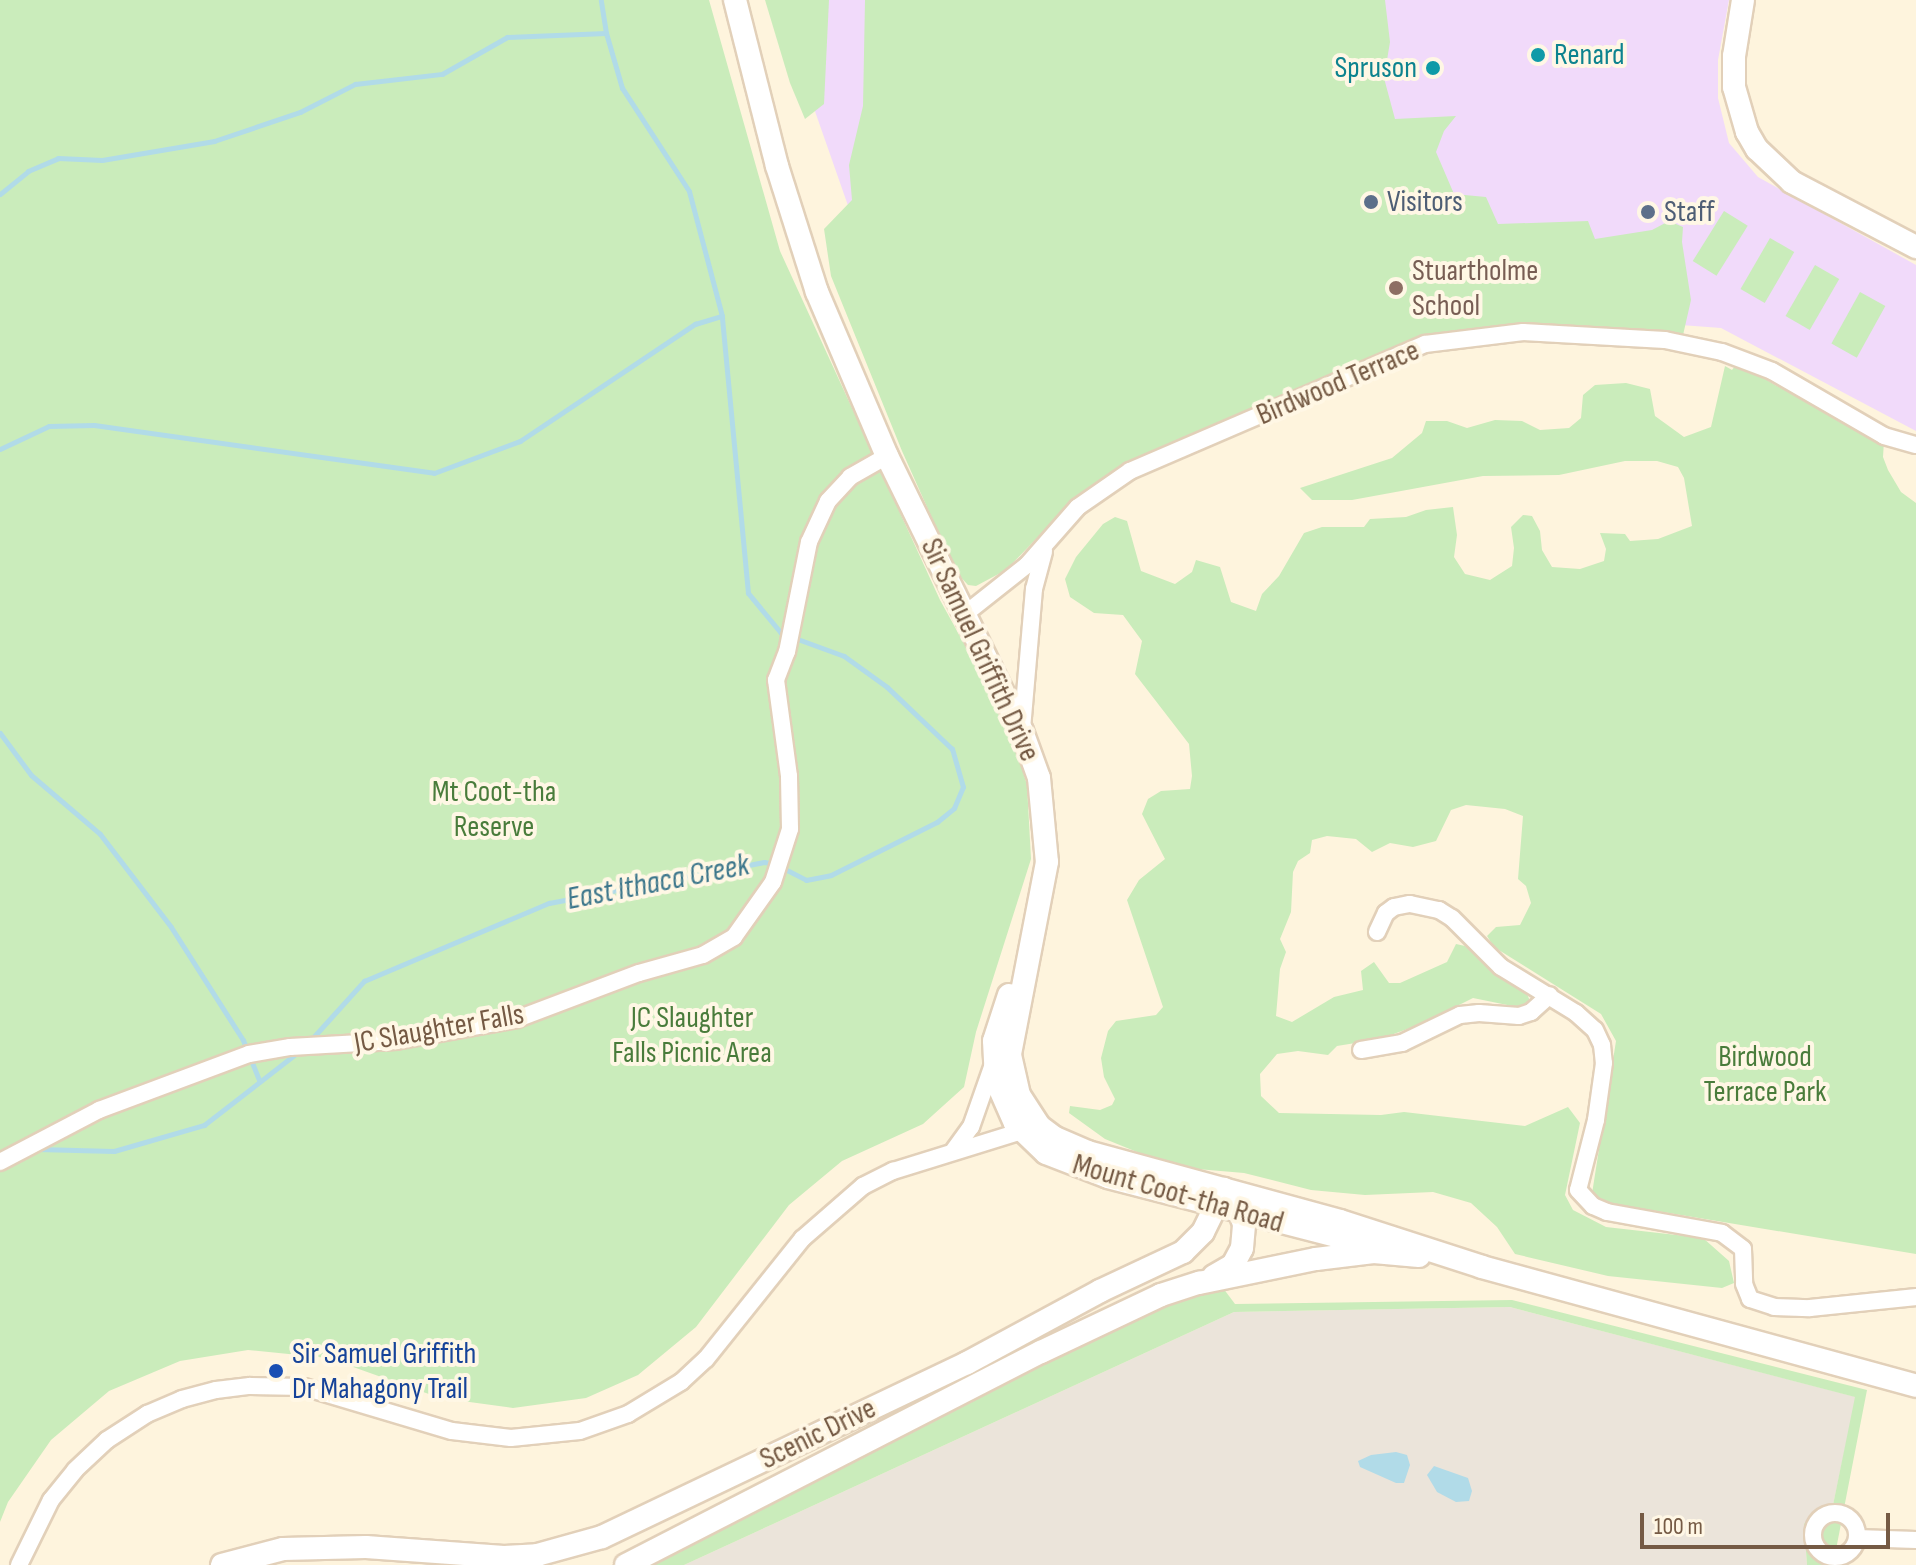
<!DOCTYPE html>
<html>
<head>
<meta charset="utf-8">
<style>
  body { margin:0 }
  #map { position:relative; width:1916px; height:1565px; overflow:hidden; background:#fef4dd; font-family:"Sofia Sans Condensed",sans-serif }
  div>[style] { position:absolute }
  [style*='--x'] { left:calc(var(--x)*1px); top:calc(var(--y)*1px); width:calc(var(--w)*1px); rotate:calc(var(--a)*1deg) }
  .industrial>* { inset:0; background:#ebe4da }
  .education>* { inset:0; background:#f1dafa }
  .green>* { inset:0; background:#caecbb; transform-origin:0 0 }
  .water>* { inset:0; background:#b1dbe8 }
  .stream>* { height:5px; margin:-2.5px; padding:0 2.5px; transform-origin:2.5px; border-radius:2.5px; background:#b1dbe8 }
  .roads { filter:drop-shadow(2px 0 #e2d0b9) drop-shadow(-2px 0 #e2d0b9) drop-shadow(0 2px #e2d0b9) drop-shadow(0 -2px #e2d0b9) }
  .street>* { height:16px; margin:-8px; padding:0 8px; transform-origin:8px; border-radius:8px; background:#fff }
  .street>.ring { margin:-8px; padding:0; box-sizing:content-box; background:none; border:16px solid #fff; border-radius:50% }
  .secondary>* { height:22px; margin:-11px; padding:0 11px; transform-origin:11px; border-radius:11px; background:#fff }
  .dots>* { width:22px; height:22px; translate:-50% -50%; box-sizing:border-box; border:4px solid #fff7e5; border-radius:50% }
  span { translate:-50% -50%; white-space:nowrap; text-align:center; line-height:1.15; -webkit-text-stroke:8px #fff7e5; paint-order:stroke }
  .culture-label { font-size:30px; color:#0d838f }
  .left { translate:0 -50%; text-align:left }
  .right { translate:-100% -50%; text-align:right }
  .service-label { font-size:30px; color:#4e5e75 }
  .education-label { font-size:30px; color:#785e54 }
  .street-label { font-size:30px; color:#755a44 }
  .park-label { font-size:30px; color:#497c3b }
  .transit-label { font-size:30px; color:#164399 }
  .water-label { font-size:32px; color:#3c768b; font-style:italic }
  .scale { position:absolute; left:1640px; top:1513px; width:250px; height:36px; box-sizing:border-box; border:4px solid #755a44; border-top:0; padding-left:10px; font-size:24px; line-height:28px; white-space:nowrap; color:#755a44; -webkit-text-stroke:6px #fff7e5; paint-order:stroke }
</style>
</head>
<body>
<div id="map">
  <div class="industrial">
    <div style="clip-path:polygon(1510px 1307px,1856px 1397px,1833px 1505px,1814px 1512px,1804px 1524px,1807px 1565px,684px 1565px,1234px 1312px)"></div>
  </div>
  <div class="education">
    <div style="clip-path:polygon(776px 0,1729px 0,1718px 60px,1718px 98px,1729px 143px,1758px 177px,1916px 265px,1916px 431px,1721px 328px,1481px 310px,1075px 482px,976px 571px)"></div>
  </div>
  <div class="green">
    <div style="clip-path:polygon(0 0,709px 0,780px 251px,940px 600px,1009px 725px,1027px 785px,1031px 859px,976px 1032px,964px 1087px,923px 1124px,842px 1161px,789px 1205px,696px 1327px,638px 1375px,586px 1398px,513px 1408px,440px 1398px,328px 1358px,248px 1350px,180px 1361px,109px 1391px,51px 1440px,8px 1502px,0 1522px)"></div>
    <div style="clip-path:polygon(765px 0,829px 0,824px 104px,805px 119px,790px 83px)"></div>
    <div style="clip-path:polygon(865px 0,1385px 0,1390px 42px,1384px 78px,1395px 119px,1456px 116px,1444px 131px,1436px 152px,1454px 194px,1486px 197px,1498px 224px,1588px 221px,1595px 239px,1652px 230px,1669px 221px,1683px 227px,1682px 242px,1691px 300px,1681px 344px,1569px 336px,1425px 344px,1092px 488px,1063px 511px,1006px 570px,976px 586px,968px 585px,956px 572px,902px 451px,831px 276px,824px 229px,852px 200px,849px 165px,863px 106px)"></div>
    <div style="left:1724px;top:211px;width:28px;height:59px;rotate:32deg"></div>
    <div style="left:1770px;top:238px;width:28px;height:59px;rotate:30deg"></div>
    <div style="left:1815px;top:265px;width:28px;height:59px;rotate:30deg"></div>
    <div style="left:1860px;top:292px;width:29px;height:59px;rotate:29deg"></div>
    <div style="clip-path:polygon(1738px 362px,1775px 385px,1884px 441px,1883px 457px,1888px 470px,1901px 492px,1916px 503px,1916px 1254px,1591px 1200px,1616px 1041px,1601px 1014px,1494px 947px,1487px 936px,1496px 927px,1520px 925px,1531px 903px,1526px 886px,1518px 879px,1523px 816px,1505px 809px,1466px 805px,1451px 810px,1436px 841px,1413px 847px,1390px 843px,1372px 852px,1356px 839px,1327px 836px,1312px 840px,1310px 853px,1298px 861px,1293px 872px,1291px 912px,1280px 939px,1286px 952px,1280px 969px,1276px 1016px,1292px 1022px,1334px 997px,1363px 990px,1361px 971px,1374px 962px,1389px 983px,1400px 983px,1447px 962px,1456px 944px,1465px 946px,1523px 985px,1530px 1001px,1522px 1008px,1473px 998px,1421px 1024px,1380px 1039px,1337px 1046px,1328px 1055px,1298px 1051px,1277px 1054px,1260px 1074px,1261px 1096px,1279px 1113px,1381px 1115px,1404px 1112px,1525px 1126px,1568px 1107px,1580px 1123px,1565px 1195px,1573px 1210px,1606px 1227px,1703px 1238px,1729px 1261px,1734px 1283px,1722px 1288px,1608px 1276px,1515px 1254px,1497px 1227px,1471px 1203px,1433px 1192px,1365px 1195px,1311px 1190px,1244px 1173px,1174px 1167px,1105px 1139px,1069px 1113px,1070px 1106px,1100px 1110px,1112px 1105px,1115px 1099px,1104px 1077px,1101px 1058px,1108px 1031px,1116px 1021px,1156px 1015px,1163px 1007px,1127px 900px,1139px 880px,1165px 859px,1142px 814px,1148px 799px,1161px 791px,1190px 789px,1192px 776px,1189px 744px,1135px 674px,1142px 641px,1123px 615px,1094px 613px,1070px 597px,1065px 579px,1076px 557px,1103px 524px,1115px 517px,1127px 521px,1141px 571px,1175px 584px,1192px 572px,1196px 560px,1220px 567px,1231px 602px,1256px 611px,1262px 594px,1279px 576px,1304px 533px,1322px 527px,1364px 527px,1370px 519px,1406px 517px,1426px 510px,1453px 507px,1457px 535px,1454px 557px,1465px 574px,1490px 580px,1512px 566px,1514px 548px,1511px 527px,1523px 515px,1532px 516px,1540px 531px,1542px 550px,1552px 567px,1580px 569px,1604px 561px,1606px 549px,1600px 533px,1625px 534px,1630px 541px,1658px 539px,1692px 526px,1684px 478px,1678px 467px,1657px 461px,1625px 461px,1559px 475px,1483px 476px,1352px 500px,1312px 500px,1300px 488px,1392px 458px,1422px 433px,1426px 421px,1447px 421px,1467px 428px,1495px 420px,1522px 421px,1540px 430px,1569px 428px,1581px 418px,1583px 395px,1595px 385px,1626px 383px,1650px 389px,1655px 416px,1684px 437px,1711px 427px,1725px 366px,1732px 370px)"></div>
    <div style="clip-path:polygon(1223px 1288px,1235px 1304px,1512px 1300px,1867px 1390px,1833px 1565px,1807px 1565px,1804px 1524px,1814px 1512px,1833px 1505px,1855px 1397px,1510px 1307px,1234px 1312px,684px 1565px,652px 1565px,1118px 1327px,1170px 1303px)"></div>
  </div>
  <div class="water">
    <div style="clip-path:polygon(1396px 1452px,1407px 1455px,1410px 1465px,1404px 1483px,1396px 1483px,1360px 1467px,1358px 1461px,1371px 1455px)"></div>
    <div style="clip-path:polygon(1434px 1466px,1468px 1478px,1472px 1491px,1469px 1501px,1456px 1502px,1437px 1492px,1427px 1475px)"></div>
  </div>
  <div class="stream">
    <div style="--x:0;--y:194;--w:36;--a:-39"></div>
    <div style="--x:28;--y:171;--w:33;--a:-23"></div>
    <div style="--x:58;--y:158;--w:44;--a:2.6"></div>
    <div style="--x:102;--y:160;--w:114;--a:-9.6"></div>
    <div style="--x:214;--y:141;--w:91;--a:-18.6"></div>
    <div style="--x:300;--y:112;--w:62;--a:-27"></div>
    <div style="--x:355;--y:84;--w:88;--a:-6.6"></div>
    <div style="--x:442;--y:74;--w:75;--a:-29.6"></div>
    <div style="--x:507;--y:37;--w:99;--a:-2.3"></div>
    <div style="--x:0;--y:449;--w:54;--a:-25.1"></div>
    <div style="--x:49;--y:426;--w:45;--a:-1.3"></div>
    <div style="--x:94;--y:425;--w:343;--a:8"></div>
    <div style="--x:434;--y:473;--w:92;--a:-20.4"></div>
    <div style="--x:520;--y:441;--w:211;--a:-33.8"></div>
    <div style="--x:695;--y:324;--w:28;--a:-17"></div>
    <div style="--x:0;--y:733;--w:52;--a:53.6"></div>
    <div style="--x:31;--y:775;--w:91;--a:40.5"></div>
    <div style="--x:100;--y:834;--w:117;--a:52.6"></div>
    <div style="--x:171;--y:927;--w:134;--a:57.5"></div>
    <div style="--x:243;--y:1040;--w:43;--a:68.2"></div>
    <div style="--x:308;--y:1043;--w:84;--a:-47.9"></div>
    <div style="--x:364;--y:981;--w:201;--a:-22.9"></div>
    <div style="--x:549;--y:903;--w:219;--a:-10.8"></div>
    <div style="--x:764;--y:862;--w:11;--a:10"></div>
    <div style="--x:775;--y:864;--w:35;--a:27"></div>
    <div style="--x:806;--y:880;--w:25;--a:-11"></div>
    <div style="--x:831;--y:875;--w:119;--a:-26.6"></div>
    <div style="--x:937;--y:822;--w:22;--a:-39"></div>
    <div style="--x:954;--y:808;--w:23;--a:-67"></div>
    <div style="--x:963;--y:787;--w:40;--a:-106"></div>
    <div style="--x:952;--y:749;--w:90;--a:-136.4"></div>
    <div style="--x:887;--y:687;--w:53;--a:-144.2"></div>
    <div style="--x:844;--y:656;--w:67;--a:-159.9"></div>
    <div style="--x:781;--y:633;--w:52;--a:-129.5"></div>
    <div style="--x:748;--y:593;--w:278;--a:-95.4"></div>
    <div style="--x:722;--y:316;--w:129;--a:-104.8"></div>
    <div style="--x:689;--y:191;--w:123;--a:-123"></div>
    <div style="--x:622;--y:88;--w:57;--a:-106.2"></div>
    <div style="--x:606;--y:33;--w:33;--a:-99"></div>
    <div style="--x:37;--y:1149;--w:77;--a:1.5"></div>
    <div style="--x:114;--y:1151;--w:94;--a:-16.1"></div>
    <div style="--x:204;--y:1125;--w:119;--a:-37.8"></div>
  </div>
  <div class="roads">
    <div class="street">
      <div style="--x:965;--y:614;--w:79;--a:-38.3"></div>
      <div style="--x:1027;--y:565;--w:77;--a:-48.7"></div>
      <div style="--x:1078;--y:507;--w:63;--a:-34.7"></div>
      <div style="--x:1130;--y:471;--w:321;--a:-23.3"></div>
      <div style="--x:1425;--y:344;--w:99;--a:-7"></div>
      <div style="--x:1523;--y:332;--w:142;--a:3.2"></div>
      <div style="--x:1665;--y:340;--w:58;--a:11.9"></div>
      <div style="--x:1722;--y:352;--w:53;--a:20.8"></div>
      <div style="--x:1772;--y:371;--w:129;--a:30.1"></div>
      <div style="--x:1884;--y:436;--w:33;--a:16"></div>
      <div style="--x:1022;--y:729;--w:141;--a:-85.1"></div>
      <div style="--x:1034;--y:589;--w:39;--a:-75"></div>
      <div style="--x:1377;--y:932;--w:21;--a:-65"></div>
      <div style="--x:1386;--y:913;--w:10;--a:-37"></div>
      <div style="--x:1394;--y:907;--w:16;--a:-11"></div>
      <div style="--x:1410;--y:904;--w:30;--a:12"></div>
      <div style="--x:1439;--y:910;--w:15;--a:32"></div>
      <div style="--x:1452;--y:918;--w:69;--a:45"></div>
      <div style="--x:1501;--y:967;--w:88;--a:31.5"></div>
      <div style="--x:1576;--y:1013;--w:25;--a:42"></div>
      <div style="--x:1595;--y:1030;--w:17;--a:65"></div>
      <div style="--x:1602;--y:1045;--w:18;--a:84"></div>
      <div style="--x:1604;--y:1063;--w:58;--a:98"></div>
      <div style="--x:1596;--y:1120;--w:72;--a:104.4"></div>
      <div style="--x:1578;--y:1190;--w:22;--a:47"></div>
      <div style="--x:1593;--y:1206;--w:15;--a:23"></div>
      <div style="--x:1607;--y:1212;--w:117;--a:10.3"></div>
      <div style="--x:1722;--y:1233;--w:26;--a:37"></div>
      <div style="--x:1743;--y:1249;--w:35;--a:88"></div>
      <div style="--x:1744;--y:1284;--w:16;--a:68"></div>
      <div style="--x:1750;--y:1299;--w:25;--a:18"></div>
      <div style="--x:1774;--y:1307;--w:36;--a:2"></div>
      <div style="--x:1810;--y:1308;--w:107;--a:-5.9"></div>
      <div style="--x:1361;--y:1050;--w:42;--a:-9.7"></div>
      <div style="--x:1402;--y:1043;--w:64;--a:-25.8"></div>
      <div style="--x:1460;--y:1015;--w:19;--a:-6"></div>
      <div style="--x:1479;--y:1013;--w:40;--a:4.3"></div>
      <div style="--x:1519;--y:1016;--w:13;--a:-18"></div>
      <div style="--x:1531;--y:1012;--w:25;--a:-42"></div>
      <div style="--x:954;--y:1150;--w:29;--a:-54"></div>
      <div style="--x:971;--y:1127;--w:64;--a:-70.7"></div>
      <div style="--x:0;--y:1162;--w:112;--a:-27.7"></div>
      <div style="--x:99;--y:1110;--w:160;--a:-20.5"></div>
      <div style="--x:249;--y:1054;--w:42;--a:-9.7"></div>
      <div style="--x:290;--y:1047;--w:106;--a:-3.2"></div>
      <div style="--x:396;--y:1041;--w:123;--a:-10.3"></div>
      <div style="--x:517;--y:1019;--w:130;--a:-20.7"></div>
      <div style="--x:639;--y:973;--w:66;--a:-15.7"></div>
      <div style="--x:703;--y:955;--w:36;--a:-30"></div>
      <div style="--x:734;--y:937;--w:67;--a:-54.7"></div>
      <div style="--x:773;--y:882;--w:56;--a:-72.2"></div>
      <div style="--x:790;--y:829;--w:53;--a:-91.1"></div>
      <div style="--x:789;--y:776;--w:97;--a:-97.7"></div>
      <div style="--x:776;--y:680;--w:30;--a:-69"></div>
      <div style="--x:787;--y:652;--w:112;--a:-78.7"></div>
      <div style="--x:809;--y:542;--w:45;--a:-65.1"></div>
      <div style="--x:828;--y:501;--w:33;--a:-47"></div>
      <div style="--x:850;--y:477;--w:43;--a:-29.6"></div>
      <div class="ring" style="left:1813px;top:1513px;width:28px;height:28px"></div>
      <div style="--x:1857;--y:1538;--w:59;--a:1.9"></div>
      <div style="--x:19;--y:1565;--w:72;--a:-63.8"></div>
      <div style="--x:51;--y:1500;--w:38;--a:-51"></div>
      <div style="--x:75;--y:1470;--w:44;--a:-43.2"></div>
      <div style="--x:107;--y:1440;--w:48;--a:-33"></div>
      <div style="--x:147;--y:1414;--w:38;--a:-23"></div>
      <div style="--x:182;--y:1399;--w:35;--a:-15"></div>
      <div style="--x:216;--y:1390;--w:34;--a:-7"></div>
      <div style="--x:250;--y:1386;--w:54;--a:1.1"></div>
      <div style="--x:304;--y:1387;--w:154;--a:16.6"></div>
      <div style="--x:452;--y:1431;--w:59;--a:6.8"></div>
      <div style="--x:511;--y:1438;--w:69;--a:-5.8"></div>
      <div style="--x:580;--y:1431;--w:51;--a:-19.5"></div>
      <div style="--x:628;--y:1414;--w:62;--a:-31.1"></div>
      <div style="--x:681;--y:1382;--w:34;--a:-43"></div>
      <div style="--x:706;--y:1359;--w:154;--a:-51.3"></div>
      <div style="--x:802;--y:1239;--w:81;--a:-41"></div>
      <div style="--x:863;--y:1186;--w:34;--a:-27"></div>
      <div style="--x:893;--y:1171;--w:135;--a:-17.2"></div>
    </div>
    <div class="secondary">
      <div style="--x:735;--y:0;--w:171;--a:75.8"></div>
      <div style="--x:777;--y:166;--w:132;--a:72.4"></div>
      <div style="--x:817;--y:292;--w:178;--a:66.9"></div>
      <div style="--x:887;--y:456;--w:306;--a:63.9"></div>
      <div style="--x:1022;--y:731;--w:50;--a:70.1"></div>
      <div style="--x:1039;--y:778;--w:84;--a:84.6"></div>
      <div style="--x:1047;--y:862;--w:197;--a:100.9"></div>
      <div style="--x:1010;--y:1055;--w:41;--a:77.3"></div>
      <div style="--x:1019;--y:1095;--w:37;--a:57"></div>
      <div style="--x:1039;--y:1126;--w:20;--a:37"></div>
      <div style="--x:1055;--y:1138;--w:36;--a:23"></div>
      <div style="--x:1088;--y:1152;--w:261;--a:15.3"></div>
      <div style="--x:1340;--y:1221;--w:149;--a:17.9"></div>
      <div style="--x:1482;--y:1267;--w:450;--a:15.3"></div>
      <div style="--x:1743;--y:0;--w:57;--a:99.1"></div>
      <div style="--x:1734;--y:56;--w:31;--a:90"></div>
      <div style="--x:1734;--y:87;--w:47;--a:73.9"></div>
      <div style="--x:1747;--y:132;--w:20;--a:60"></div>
      <div style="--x:1757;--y:149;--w:48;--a:43.3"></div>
      <div style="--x:1792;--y:182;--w:140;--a:27.7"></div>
      <div style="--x:1009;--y:995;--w:48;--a:108.1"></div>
      <div style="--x:994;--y:1041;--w:39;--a:87"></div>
      <div style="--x:996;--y:1080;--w:47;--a:66.2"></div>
      <div style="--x:1015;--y:1123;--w:43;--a:44.1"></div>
      <div style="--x:1046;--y:1153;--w:66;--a:21.2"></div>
      <div style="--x:1108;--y:1177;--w:276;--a:14.5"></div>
      <div style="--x:1214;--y:1276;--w:22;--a:-30"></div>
      <div style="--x:1233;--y:1265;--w:19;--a:-62"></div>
      <div style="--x:1242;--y:1248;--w:24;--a:-85"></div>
      <div style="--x:1244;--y:1224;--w:20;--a:-110"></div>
      <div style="--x:222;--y:1565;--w:63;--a:-14.7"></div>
      <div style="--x:283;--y:1549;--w:83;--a:-1.4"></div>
      <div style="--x:366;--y:1547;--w:138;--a:4.1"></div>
      <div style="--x:504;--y:1557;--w:33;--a:-3"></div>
      <div style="--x:537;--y:1555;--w:67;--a:-15.5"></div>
      <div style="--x:602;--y:1537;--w:404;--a:-25.5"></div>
      <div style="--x:967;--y:1363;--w:151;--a:-28.4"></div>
      <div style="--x:1100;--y:1291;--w:92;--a:-25.2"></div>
      <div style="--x:1183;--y:1252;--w:28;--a:-45"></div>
      <div style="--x:1203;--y:1232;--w:48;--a:-64"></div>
      <div style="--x:626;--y:1565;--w:466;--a:-27.2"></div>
      <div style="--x:1041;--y:1352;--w:133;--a:-25.4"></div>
      <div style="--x:1161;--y:1295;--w:40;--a:-18"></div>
      <div style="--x:1199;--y:1283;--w:119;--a:-11.6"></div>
      <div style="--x:1316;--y:1259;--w:58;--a:-6.9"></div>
      <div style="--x:1374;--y:1252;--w:45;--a:5.1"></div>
    </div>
  </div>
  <div class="dots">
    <div style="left:1538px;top:55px;background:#0f9aa8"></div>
    <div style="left:1433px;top:68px;background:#0f9aa8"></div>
    <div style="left:1371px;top:202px;background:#5c6f8a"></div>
    <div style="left:1648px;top:212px;background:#5c6f8a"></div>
    <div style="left:1396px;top:288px;background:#8d6e63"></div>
    <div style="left:276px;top:1371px;background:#1a4fb4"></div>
  </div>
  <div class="culture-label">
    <span class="left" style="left:1554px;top:55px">Renard</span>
    <span class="right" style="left:1417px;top:68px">Spruson</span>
  </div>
  <div class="service-label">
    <span class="left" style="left:1387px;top:202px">Visitors</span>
    <span class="left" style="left:1664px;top:212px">Staff</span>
  </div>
  <div class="education-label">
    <span class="left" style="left:1412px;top:288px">Stuartholme<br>School</span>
  </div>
  <div class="street-label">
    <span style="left:1338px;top:383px;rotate:-23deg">Birdwood Terrace</span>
    <span style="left:980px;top:650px;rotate:65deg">Sir Samuel Griffith Drive</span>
    <span style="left:439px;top:1029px;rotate:-10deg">JC Slaughter Falls</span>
    <span style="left:1178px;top:1194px;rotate:16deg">Mount Coot-tha Road</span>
    <span style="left:818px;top:1434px;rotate:-26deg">Scenic Drive</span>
  </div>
  <div class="park-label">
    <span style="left:494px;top:809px">Mt Coot-tha<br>Reserve</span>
    <span style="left:692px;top:1035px">JC Slaughter<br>Falls Picnic Area</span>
    <span style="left:1765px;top:1074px">Birdwood<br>Terrace Park</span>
  </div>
  <div class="transit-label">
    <span class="left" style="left:292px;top:1371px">Sir Samuel Griffith<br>Dr Mahagony Trail</span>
  </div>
  <div class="water-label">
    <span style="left:658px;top:883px;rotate:-11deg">East Ithaca Creek</span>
  </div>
  <div class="scale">100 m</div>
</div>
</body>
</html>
